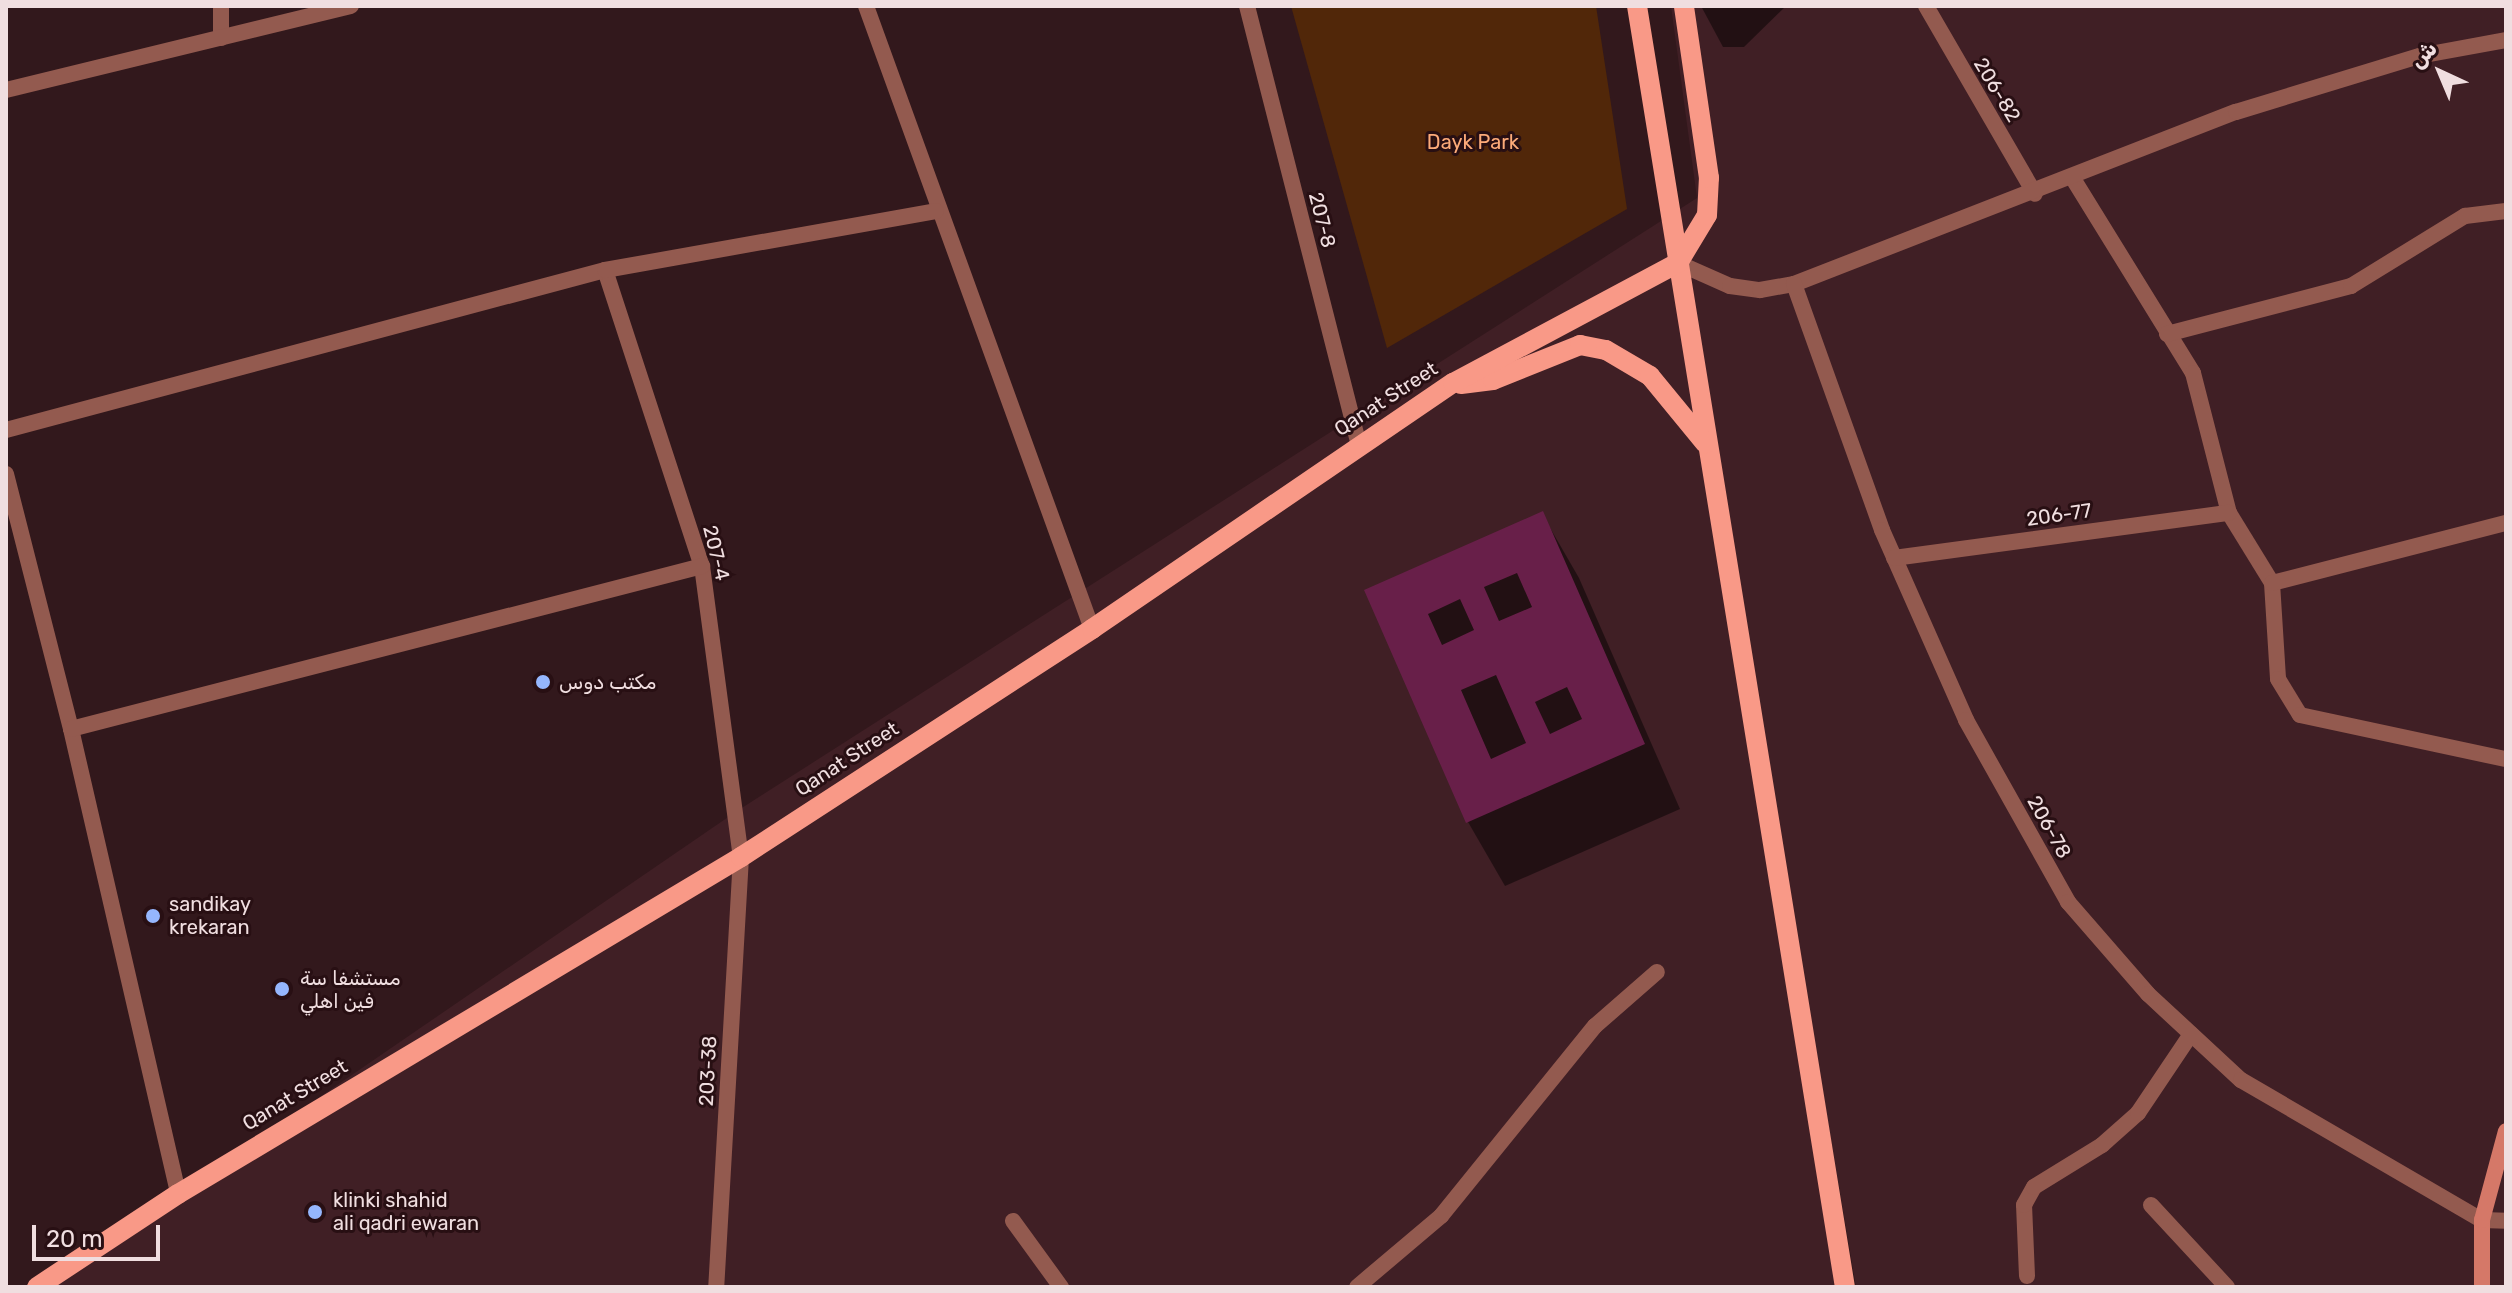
<!DOCTYPE html>
<html>
<head>
<meta charset="utf-8">
<style>
  body { margin:0 }
  #map { position:relative; width:2512px; height:1293px; overflow:hidden; background:#32181c; font-family:Rubik,Cairo,sans-serif }
  div>[style] { position:absolute }
  [style*='--x'] { left:calc(var(--x)*1px); top:calc(var(--y)*1px); width:calc(var(--w)*1px); rotate:calc(var(--a)*1deg) }
  .built>* { inset:0; background:#401f25 }
  .green>* { inset:0; background:#512709 }
  .shadow>* { inset:0; background:#0007 }
  .building>* { inset:0; background:#681f49 }
  .lane>* { height:16px; margin:-8px; padding:0 8px; transform-origin:8px; border-radius:8px; background:#935a4f }
  .street>* { height:16px; margin:-8px; padding:0 8px; transform-origin:8px; border-radius:8px; background:#935a4f }
  .secondary>* { height:16px; margin:-8px; padding:0 8px; transform-origin:8px; border-radius:8px; background:#d57868 }
  .primary>* { height:20px; margin:-10px; padding:0 10px; transform-origin:10px; border-radius:10px; background:#f99987 }
  .dots>* { width:22px; height:22px; translate:-50% -50%; box-sizing:border-box; border:4px solid #280f13; border-radius:50% }
  span { translate:-50% -50%; white-space:nowrap; text-align:center; line-height:1.15; -webkit-text-stroke:6px #280f13; paint-order:stroke }
  .street-label { font-size:20px; color:#f0dee0 }
  .park-label { font-size:20px; color:#fdab79 }
  .poi-label { font-size:20px; color:#f0dee0 }
  .left { translate:0 -50%; text-align:left }
  .frame { position:absolute; inset:0; border:8px solid #f0dee0; pointer-events:none }
  .north { position:absolute; left:2400px; top:32px; width:80px; height:80px; -webkit-text-stroke:6px #280f13; paint-order:stroke; rotate:316deg; font-size:22px; font-weight:700; line-height:32px; text-align:center; color:#f0dee0 }
  .north::after { content:''; display:block; margin:auto; width:28px; height:36px; background:#f0dee0; clip-path:polygon(50% 0,100% 100%,50% 72%,0 100%) }
  .scale { position:absolute; left:32px; top:1225px; width:128px; height:36px; box-sizing:border-box; border:4px solid #f0dee0; border-top:0; padding-left:10px; font-size:24px; line-height:28px; white-space:nowrap; color:#f0dee0; -webkit-text-stroke:6px #280f13; paint-order:stroke }
</style>
</head>
<body>
<div id="map">
  <div class="built">
    <div style="clip-path:polygon(1671px 6px,2506px 6px,2506px 1287px,1856px 1287px,1738px 590px,1849px 1287px,31px 1287px,178px 1194px,737px 811px,1697px 198px)"></div>
  </div>
  <div class="green">
    <div style="clip-path:polygon(1291px 6px,1596px 6px,1627px 209px,1387px 348px)"></div>
  </div>
  <div class="shadow">
    <div style="clip-path:polygon(1701px 6px,1786px 6px,1744px 47px,1723px 47px)"></div>
    <div style="clip-path:polygon(1542px 514px,1579px 578px,1680px 809px,1505px 886px,1468px 822px,1366px 591px)"></div>
  </div>
  <div class="building">
    <div style="clip-path:polygon(evenodd,1543px 511px,1645px 744px,1466px 823px,1364px 590px,1543px 511px,1517px 573px,1532px 607px,1499px 621px,1484px 587px,1517px 573px,1543px 511px,1460px 599px,1474px 630px,1442px 645px,1428px 614px,1460px 599px,1543px 511px,1496px 675px,1526px 743px,1491px 759px,1461px 690px,1496px 675px,1543px 511px,1567px 687px,1582px 719px,1550px 734px,1535px 702px,1567px 687px)"></div>
  </div>
  <div class="lane">
    <div style="--x:1013;--y:1221;--w:82;--a:54"></div>
    <div style="--x:2027;--y:1276;--w:71;--a:-92.4"></div>
    <div style="--x:2024;--y:1205;--w:21;--a:-61"></div>
    <div style="--x:2034;--y:1187;--w:80;--a:-31.7"></div>
    <div style="--x:2102;--y:1145;--w:48;--a:-41.6"></div>
    <div style="--x:2138;--y:1113;--w:95;--a:-56.1"></div>
  </div>
  <div class="street">
    <div style="--x:221;--y:6;--w:32;--a:90"></div>
    <div style="--x:866;--y:6;--w:663;--a:70.06"></div>
    <div style="--x:1247;--y:6;--w:453;--a:75.7"></div>
    <div style="--x:1926;--y:6;--w:217;--a:59.9"></div>
    <div style="--x:6;--y:90;--w:355;--a:-13.7"></div>
    <div style="--x:2072;--y:177;--w:230;--a:58.3"></div>
    <div style="--x:2193;--y:373;--w:145;--a:75.6"></div>
    <div style="--x:2229;--y:513;--w:82;--a:58.4"></div>
    <div style="--x:2272;--y:583;--w:96;--a:86.4"></div>
    <div style="--x:2278;--y:679;--w:42;--a:58.6"></div>
    <div style="--x:2300;--y:715;--w:211;--a:12.1"></div>
    <div style="--x:1678;--y:263;--w:57;--a:23.9"></div>
    <div style="--x:1730;--y:286;--w:30;--a:8"></div>
    <div style="--x:1760;--y:290;--w:35;--a:-10"></div>
    <div style="--x:1794;--y:284;--w:474;--a:-21.3"></div>
    <div style="--x:2236;--y:112;--w:191;--a:-17"></div>
    <div style="--x:2419;--y:56;--w:88;--a:-10.4"></div>
    <div style="--x:605;--y:270;--w:311;--a:71.9"></div>
    <div style="--x:702;--y:566;--w:294;--a:82.4"></div>
    <div style="--x:741;--y:857;--w:431;--a:93.3"></div>
    <div style="--x:1794;--y:284;--w:261;--a:70.3"></div>
    <div style="--x:1882;--y:530;--w:208;--a:66.1"></div>
    <div style="--x:1966;--y:720;--w:209;--a:60.7"></div>
    <div style="--x:2068;--y:902;--w:122;--a:49"></div>
    <div style="--x:2148;--y:994;--w:127;--a:42.8"></div>
    <div style="--x:2241;--y:1080;--w:279;--a:30.2"></div>
    <div style="--x:2482;--y:1220;--w:24;--a:2"></div>
    <div style="--x:2167;--y:334;--w:190;--a:-14.6"></div>
    <div style="--x:2351;--y:286;--w:134;--a:-31.6"></div>
    <div style="--x:2465;--y:216;--w:41;--a:-7"></div>
    <div style="--x:6;--y:430;--w:620;--a:-14.96"></div>
    <div style="--x:605;--y:270;--w:336;--a:-10.1"></div>
    <div style="--x:6;--y:474;--w:263;--a:75.7"></div>
    <div style="--x:71;--y:729;--w:477;--a:77"></div>
    <div style="--x:1894;--y:558;--w:338;--a:-7.7"></div>
    <div style="--x:2272;--y:583;--w:242;--a:-14.4"></div>
    <div style="--x:71;--y:729;--w:652;--a:-14.48"></div>
    <div style="--x:2151;--y:1205;--w:112;--a:47.2"></div>
    <div style="--x:1357;--y:1287;--w:110;--a:-40.2"></div>
    <div style="--x:1441;--y:1216;--w:245;--a:-51"></div>
    <div style="--x:1595;--y:1026;--w:82;--a:-41.1"></div>
  </div>
  <div class="secondary">
    <div style="--x:2482;--y:1287;--w:67;--a:-90"></div>
    <div style="--x:2482;--y:1220;--w:92;--a:-74.9"></div>
  </div>
  <div class="primary">
    <div style="--x:1637;--y:6;--w:1298;--a:80.78"></div>
    <div style="--x:1461;--y:384;--w:32;--a:-7"></div>
    <div style="--x:1493;--y:380;--w:94;--a:-21.9"></div>
    <div style="--x:1580;--y:345;--w:26;--a:11"></div>
    <div style="--x:1606;--y:350;--w:51;--a:30.6"></div>
    <div style="--x:1650;--y:376;--w:87;--a:50.6"></div>
    <div style="--x:37;--y:1287;--w:169;--a:-33.4"></div>
    <div style="--x:178;--y:1194;--w:656;--a:-30.9"></div>
    <div style="--x:741;--y:857;--w:419;--a:-33"></div>
    <div style="--x:1092;--y:629;--w:437;--a:-34.3"></div>
    <div style="--x:1453;--y:383;--w:255;--a:-28.1"></div>
    <div style="--x:1678;--y:263;--w:56;--a:-58.9"></div>
    <div style="--x:1707;--y:215;--w:37;--a:-87"></div>
    <div style="--x:1709;--y:178;--w:174;--a:-98.3"></div>
  </div>
  <div class="dots">
    <div style="left:543px;top:682px;background:#95b6fd"></div>
    <div style="left:153px;top:916px;background:#95b6fd"></div>
    <div style="left:282px;top:989px;background:#95b6fd"></div>
    <div style="left:315px;top:1212px;background:#95b6fd"></div>
  </div>
  <div class="street-label">
    <span style="left:1997px;top:90px;rotate:59deg">206-82</span>
    <span style="left:1322px;top:220px;rotate:76deg">207-8</span>
    <span style="left:1386px;top:399px;rotate:-33deg">Qanat Street</span>
    <span style="left:2059px;top:515px;rotate:-8deg">206-77</span>
    <span style="left:716px;top:553px;rotate:76deg">207-4</span>
    <span style="left:847px;top:759px;rotate:-33deg">Qanat Street</span>
    <span style="left:2049px;top:827px;rotate:61deg">206-78</span>
    <span style="left:708px;top:1071px;rotate:-87deg">203-38</span>
    <span style="left:295px;top:1095px;rotate:-31deg">Qanat Street</span>
  </div>
  <div class="park-label">
    <span style="left:1473px;top:142px">Dayk Park</span>
  </div>
  <div class="poi-label">
    <span class="left" style="left:559px;top:682px">مكتب دوس</span>
    <span class="left" style="left:169px;top:916px">sandikay<br>krekaran</span>
    <span class="left" style="left:300px;top:990px">مستشفا سة<br>فين اهلي</span>
    <span class="left" style="left:333px;top:1212px">klinki shahid<br>ali qadri ewaran</span>
  </div>
  <div class="frame"></div>
  <div class="north">ش</div>
  <div class="scale">20 m</div>
</div>
</body>
</html>
